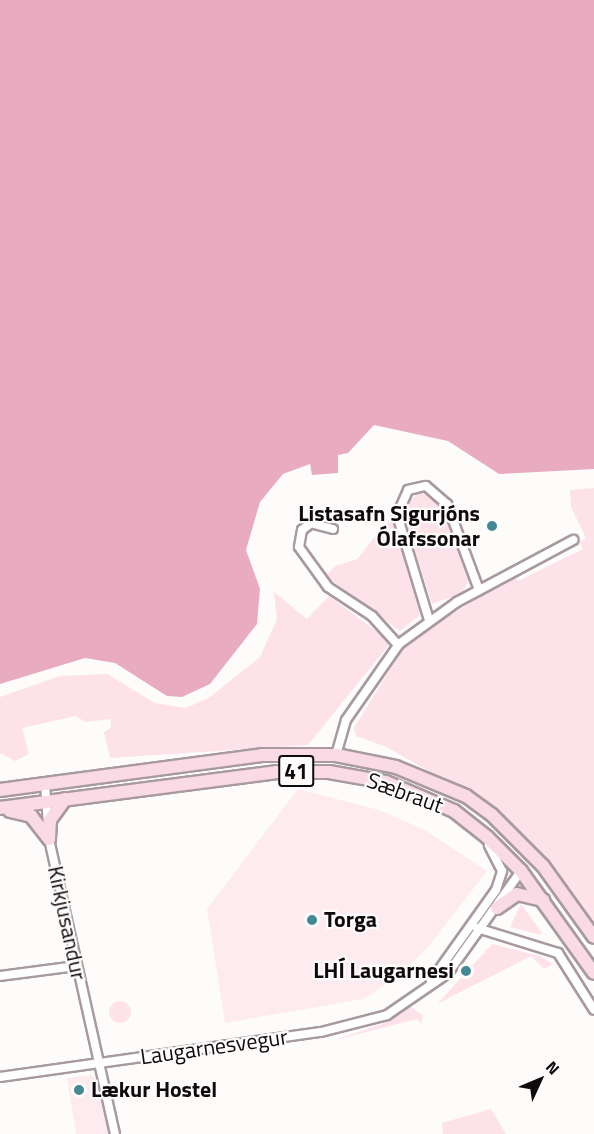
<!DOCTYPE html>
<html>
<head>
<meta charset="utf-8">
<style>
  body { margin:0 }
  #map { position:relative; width:594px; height:1134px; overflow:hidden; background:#fefbfb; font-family:"Titillium Web",sans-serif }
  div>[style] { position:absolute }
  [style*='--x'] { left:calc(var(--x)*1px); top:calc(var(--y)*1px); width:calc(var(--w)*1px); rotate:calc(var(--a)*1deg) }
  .built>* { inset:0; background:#feebf0 }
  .green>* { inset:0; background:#fde2ea }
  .round { border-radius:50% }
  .water>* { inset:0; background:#e8abbf }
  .roads { filter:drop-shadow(2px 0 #a89a9e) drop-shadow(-2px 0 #a89a9e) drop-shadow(0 2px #a89a9e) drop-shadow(0 -2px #a89a9e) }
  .street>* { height:8px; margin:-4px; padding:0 4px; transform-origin:4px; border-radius:4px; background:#fff }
  .primary>* { height:12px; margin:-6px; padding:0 6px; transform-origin:6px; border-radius:6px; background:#fadae4 }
  .dots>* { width:16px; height:16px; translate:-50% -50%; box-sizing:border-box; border:3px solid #fefbfb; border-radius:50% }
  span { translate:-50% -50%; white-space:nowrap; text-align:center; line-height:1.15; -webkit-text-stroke:4.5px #fefbfb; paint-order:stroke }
  .shield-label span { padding:2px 4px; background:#fefbfb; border:2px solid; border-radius:4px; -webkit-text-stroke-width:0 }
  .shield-label { font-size:21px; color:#0f0a0b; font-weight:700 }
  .poi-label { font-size:22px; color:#0f0a0b; font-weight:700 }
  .right { translate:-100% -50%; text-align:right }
  .left { translate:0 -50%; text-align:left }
  .street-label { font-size:22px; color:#0f0a0b }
  .north { position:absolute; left:510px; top:1050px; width:60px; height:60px; -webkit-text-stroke:4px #fefbfb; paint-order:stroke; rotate:46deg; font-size:16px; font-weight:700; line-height:24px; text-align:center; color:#0f0a0b }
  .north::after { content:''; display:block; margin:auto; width:21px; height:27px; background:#0f0a0b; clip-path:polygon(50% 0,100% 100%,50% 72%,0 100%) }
</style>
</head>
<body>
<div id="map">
  <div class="built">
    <div style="clip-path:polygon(298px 789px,379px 810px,425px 830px,487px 871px,429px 946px,397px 978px,363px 999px,225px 1023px,207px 909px)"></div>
    <div style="clip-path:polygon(91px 1075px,99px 1082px,113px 1134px,76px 1134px,67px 1078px)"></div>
  </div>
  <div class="green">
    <div style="clip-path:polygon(594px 488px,594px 924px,529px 841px,488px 806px,387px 747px,356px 736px,354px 728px,407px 642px,514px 576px,518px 581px,583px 549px,580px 542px,586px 538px,571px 507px,570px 490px)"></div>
    <div style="clip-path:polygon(419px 493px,431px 496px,449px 518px,469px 580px,462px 593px,432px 604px,401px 507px)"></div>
    <div style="clip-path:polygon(393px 515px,419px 601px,419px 616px,400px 631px,326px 576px,335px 566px,357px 559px)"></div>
    <div style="clip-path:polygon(274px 592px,307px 619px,329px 596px,387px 639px,388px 646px,308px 745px,110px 758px,104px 732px,111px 728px,111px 719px,85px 722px,76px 716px,22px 728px,29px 754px,15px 761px,0 753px,0 697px,60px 676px,107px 674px,155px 703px,186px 708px,210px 697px,260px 657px,277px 619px)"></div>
    <div style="clip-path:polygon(521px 904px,542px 933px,541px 935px,510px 927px)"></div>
    <div style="clip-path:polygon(492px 944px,540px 956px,553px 964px,544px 969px,531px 956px,437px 1004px)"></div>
    <div class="round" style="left:109px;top:1001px;width:22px;height:22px"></div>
    <div style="clip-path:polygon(411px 1007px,423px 1015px,421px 1024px,417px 1019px,335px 1040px,382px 1024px)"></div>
    <div style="clip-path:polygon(491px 1109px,506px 1134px,443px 1134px,442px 1123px)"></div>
  </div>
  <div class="water">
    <div style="clip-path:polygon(0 0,594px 0,594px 469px,499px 474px,448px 441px,374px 425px,348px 453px,338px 455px,338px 473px,312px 475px,310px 464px,283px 474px,260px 502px,246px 550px,260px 589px,257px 624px,210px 684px,182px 697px,167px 696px,115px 663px,85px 658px,0 684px)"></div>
  </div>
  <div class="roads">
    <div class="street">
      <div style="--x:333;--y:529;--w:23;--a:-165"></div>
      <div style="--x:311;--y:523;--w:11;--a:142"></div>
      <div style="--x:302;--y:530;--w:17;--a:100"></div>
      <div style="--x:299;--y:547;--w:49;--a:54.1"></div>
      <div style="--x:328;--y:587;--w:53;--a:33.4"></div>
      <div style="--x:372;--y:616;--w:39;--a:48"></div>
      <div style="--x:429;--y:620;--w:110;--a:-106.9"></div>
      <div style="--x:397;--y:515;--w:27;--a:-66"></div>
      <div style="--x:408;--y:490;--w:18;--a:-13"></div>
      <div style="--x:426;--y:486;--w:28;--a:41"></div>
      <div style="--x:447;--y:504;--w:92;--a:69.6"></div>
      <div style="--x:336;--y:755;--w:36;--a:-74"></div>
      <div style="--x:346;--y:720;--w:93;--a:-55.1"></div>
      <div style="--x:399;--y:644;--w:72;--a:-35.9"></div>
      <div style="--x:457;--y:602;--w:132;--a:-28.1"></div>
      <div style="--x:45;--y:783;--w:56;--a:85.9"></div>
      <div style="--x:49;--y:839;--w:302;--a:77.4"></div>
      <div style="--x:477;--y:928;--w:85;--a:17.2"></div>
      <div style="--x:558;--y:953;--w:67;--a:57.7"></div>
      <div style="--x:0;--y:976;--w:77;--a:-7.5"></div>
      <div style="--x:431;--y:981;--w:112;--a:-54.5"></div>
      <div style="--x:496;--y:890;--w:20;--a:-72"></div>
      <div style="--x:502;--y:871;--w:29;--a:-117"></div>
      <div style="--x:0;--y:1077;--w:324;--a:-8"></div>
      <div style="--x:321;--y:1032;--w:68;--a:-14.4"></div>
      <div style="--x:387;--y:1015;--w:74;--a:-34.5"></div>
      <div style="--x:448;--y:973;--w:125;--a:-54.4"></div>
    </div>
    <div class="primary">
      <div style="--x:0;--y:790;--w:264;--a:-7.6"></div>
      <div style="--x:262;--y:755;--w:74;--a:0"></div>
      <div style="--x:336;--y:755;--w:61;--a:11.3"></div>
      <div style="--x:396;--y:767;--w:76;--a:22.5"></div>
      <div style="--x:466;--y:796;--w:32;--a:36"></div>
      <div style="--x:492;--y:815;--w:72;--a:45"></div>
      <div style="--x:543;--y:866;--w:87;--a:54.3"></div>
      <div style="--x:0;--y:808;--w:278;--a:-7.4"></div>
      <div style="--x:276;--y:772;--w:53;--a:0"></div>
      <div style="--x:329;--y:772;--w:58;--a:10"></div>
      <div style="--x:386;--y:782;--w:74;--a:23.1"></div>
      <div style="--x:454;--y:811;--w:42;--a:38.2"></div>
      <div style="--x:487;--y:837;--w:48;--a:45"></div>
      <div style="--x:521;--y:871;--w:125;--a:54.4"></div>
      <div style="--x:10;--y:811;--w:22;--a:13"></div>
      <div style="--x:31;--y:816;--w:29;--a:52"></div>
      <div style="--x:49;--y:839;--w:19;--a:-87"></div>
      <div style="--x:50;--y:820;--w:26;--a:-54"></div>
      <div style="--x:497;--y:908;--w:24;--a:-35"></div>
      <div style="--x:517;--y:894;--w:27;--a:13"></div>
    </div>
  </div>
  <div class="dots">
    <div style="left:492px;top:526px;background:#438993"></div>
    <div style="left:312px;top:920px;background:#438993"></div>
    <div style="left:466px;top:971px;background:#438993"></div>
    <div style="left:79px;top:1090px;background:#438993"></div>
  </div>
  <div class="shield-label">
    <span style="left:296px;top:771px">41</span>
  </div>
  <div class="poi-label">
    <span class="right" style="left:480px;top:526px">Listasafn Sigurjóns<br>Ólafssonar</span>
    <span class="left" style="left:324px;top:920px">Torga</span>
    <span class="right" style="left:454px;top:971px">LHÍ Laugarnesi</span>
    <span class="left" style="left:91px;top:1090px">Lækur Hostel</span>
  </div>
  <div class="street-label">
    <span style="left:405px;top:793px;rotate:20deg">Sæbraut</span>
    <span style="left:67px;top:923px;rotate:78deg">Kirkjusandur</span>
    <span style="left:214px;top:1047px;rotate:-8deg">Laugarnesvegur</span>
  </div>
  <div class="north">N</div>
</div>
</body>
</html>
